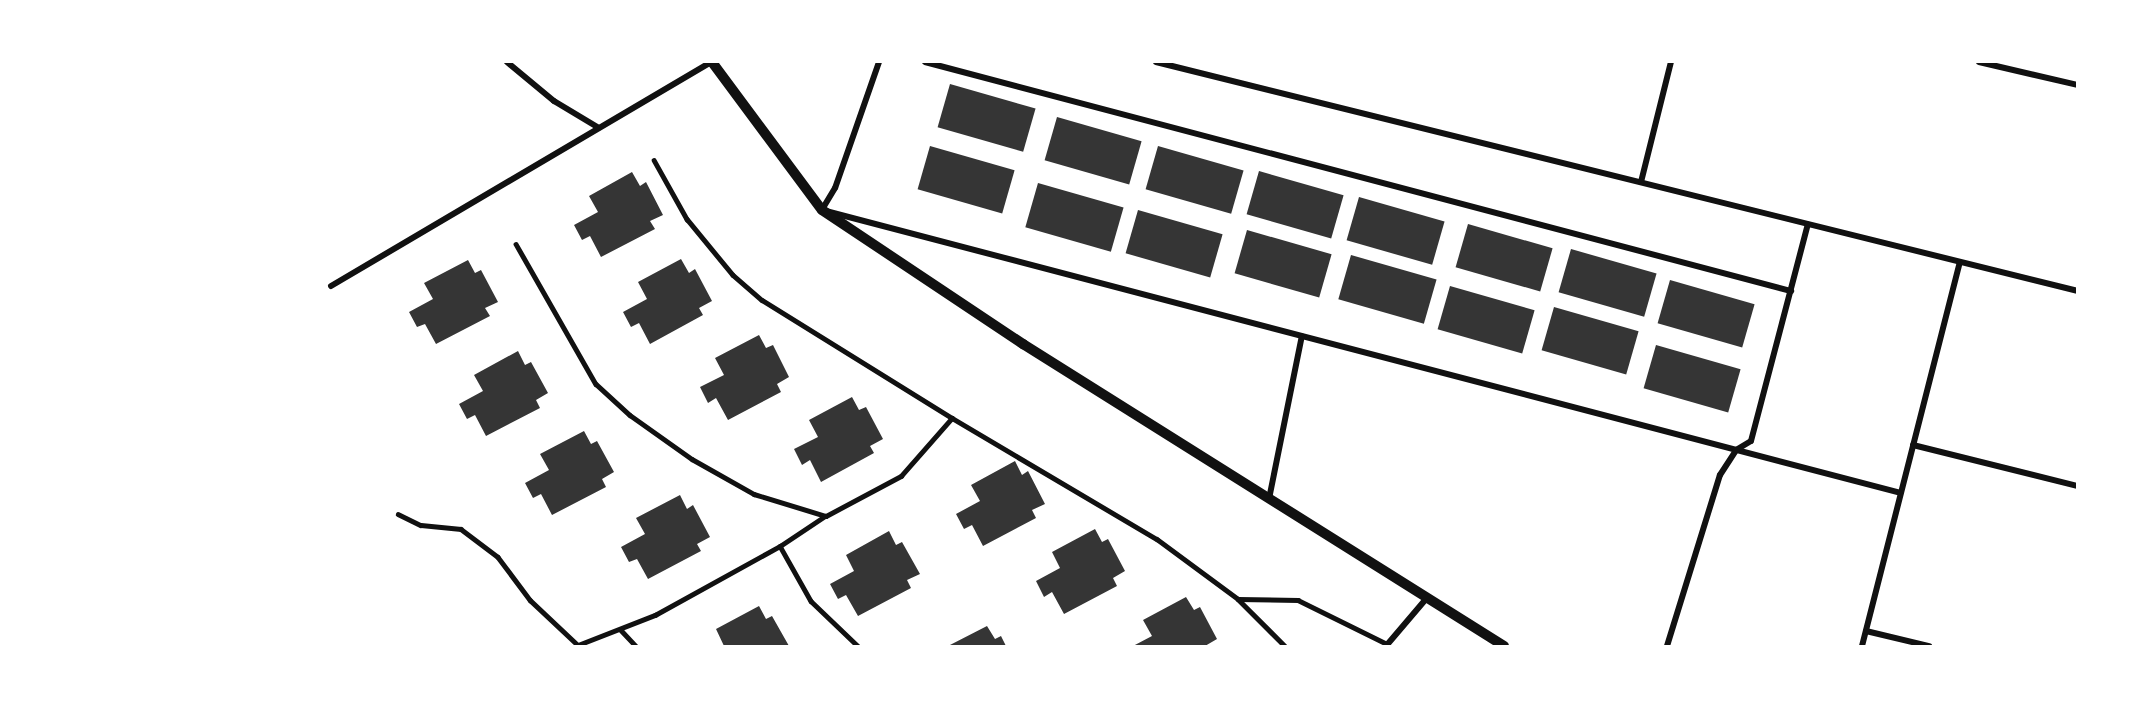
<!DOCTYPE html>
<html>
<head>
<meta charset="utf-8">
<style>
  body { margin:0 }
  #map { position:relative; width:2139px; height:708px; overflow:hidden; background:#fff; font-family:"PT Sans Narrow",sans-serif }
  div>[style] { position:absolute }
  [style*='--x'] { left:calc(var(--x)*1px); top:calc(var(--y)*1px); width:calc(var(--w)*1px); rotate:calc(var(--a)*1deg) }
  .building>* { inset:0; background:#353535; transform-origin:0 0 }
  .service>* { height:4.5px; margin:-2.25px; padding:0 2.25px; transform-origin:2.25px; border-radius:2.25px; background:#111 }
  .minor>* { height:6px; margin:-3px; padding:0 3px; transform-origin:3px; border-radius:3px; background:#111 }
  .tertiary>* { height:10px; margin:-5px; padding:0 5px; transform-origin:5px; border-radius:5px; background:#111 }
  span { translate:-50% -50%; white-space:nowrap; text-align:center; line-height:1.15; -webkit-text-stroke:6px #fff; paint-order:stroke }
  .frame { position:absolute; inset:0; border:63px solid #fff; pointer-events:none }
</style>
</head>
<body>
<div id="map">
  <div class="building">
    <div style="left:950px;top:84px;width:89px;height:45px;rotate:16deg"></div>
    <div style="left:1057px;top:117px;width:88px;height:45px;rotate:16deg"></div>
    <div style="left:930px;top:146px;width:88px;height:45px;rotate:16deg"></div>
    <div style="left:1158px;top:146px;width:89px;height:45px;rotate:16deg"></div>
    <div style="left:1259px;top:171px;width:88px;height:45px;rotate:16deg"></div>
    <div style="clip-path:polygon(632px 172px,640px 186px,646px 182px,663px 215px,650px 221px,655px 229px,601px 257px,590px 236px,582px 240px,574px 225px,598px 212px,589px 196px)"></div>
    <div style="left:1038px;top:183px;width:89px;height:46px;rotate:16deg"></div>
    <div style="left:1359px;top:197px;width:89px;height:45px;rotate:16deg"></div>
    <div style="left:1138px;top:210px;width:88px;height:45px;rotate:16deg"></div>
    <div style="left:1468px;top:224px;width:88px;height:45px;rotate:16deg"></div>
    <div style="left:1247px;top:230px;width:88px;height:45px;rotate:16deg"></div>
    <div style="left:1571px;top:249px;width:89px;height:45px;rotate:16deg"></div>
    <div style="left:1351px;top:255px;width:89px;height:46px;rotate:16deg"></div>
    <div style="clip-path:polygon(681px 259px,689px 273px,695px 269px,712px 301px,699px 308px,703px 315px,650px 344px,639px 323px,631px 327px,623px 312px,647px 299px,638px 282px)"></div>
    <div style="clip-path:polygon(468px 260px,475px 273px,481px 270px,498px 302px,485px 308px,490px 316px,436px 344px,425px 324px,417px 327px,409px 312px,433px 299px,424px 283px)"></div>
    <div style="left:1670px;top:280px;width:88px;height:45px;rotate:16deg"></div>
    <div style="left:1450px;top:286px;width:88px;height:45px;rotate:16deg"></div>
    <div style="left:1554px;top:307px;width:88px;height:45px;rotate:16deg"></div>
    <div style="clip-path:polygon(759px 335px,766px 348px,773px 345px,789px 377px,777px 384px,781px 392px,728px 420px,716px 398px,708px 403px,700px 387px,724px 375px,715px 358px)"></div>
    <div style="left:1656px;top:345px;width:88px;height:45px;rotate:16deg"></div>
    <div style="clip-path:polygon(518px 351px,525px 365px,531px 362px,548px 393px,536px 400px,540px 408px,486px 436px,475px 415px,467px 419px,459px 404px,483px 391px,474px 375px)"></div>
    <div style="clip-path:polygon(852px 397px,859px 410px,866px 407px,883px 439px,870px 446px,874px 453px,821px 482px,810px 460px,802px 465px,794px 449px,818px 437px,809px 420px)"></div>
    <div style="clip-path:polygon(584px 431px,591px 444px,597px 441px,614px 472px,602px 479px,606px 487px,552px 515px,541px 494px,533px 498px,525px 483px,549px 470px,540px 454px)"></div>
    <div style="clip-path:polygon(1015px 461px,1022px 475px,1028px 471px,1045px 504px,1032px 510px,1036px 518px,983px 546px,972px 525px,964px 529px,956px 514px,980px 501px,971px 485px)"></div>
    <div style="clip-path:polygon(680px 495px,687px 509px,693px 505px,710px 537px,697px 544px,701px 551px,648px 579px,637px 559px,629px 562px,621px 547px,645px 534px,636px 518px)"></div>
    <div style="clip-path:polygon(1095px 529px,1102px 542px,1108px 539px,1125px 571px,1113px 578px,1117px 586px,1064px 614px,1052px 592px,1044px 597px,1036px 581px,1060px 568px,1052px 552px)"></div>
    <div style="clip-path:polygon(889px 531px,896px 545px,902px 542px,920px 574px,907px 580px,911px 588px,858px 616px,846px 595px,838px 599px,830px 584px,854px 571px,846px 555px)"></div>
    <div style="clip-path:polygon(1186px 597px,1194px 610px,1200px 607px,1217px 639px,1205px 646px,1133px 646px,1152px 636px,1143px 620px)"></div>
    <div style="clip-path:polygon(759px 606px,766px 619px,772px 616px,789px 646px,724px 646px,716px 629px)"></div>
    <div style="clip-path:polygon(987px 626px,995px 639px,1001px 636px,1006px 646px,948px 646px)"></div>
  </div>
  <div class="service">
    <div style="--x:654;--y:160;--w:68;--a:60.8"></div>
    <div style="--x:687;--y:219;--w:72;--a:50.6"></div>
    <div style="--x:733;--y:275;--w:38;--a:41"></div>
    <div style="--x:762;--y:300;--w:224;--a:31.8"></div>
    <div style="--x:516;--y:244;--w:161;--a:60.3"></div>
    <div style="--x:596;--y:384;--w:46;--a:42.4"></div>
    <div style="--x:630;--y:415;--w:76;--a:35.4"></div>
    <div style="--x:692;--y:459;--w:71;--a:29.4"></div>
    <div style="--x:754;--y:494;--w:75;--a:17"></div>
    <div style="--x:826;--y:516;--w:85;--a:-28.1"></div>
    <div style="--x:901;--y:476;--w:77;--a:-48.7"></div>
    <div style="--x:952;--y:418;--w:238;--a:30.6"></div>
    <div style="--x:1157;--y:539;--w:101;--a:36.5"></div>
    <div style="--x:1238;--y:599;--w:66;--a:45"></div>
    <div style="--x:398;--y:514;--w:25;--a:26"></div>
    <div style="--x:421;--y:525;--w:40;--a:5.7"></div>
    <div style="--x:461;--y:529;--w:46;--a:37.1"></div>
    <div style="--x:498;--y:557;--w:54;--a:53.3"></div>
    <div style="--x:530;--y:600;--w:66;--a:43.2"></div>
    <div style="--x:578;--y:645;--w:83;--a:-21.3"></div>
    <div style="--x:655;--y:615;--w:143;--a:-28.9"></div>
    <div style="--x:780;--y:546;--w:54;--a:-33.7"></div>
    <div style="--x:780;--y:546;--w:63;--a:60.6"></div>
    <div style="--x:811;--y:601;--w:65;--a:43.8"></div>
    <div style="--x:1238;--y:599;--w:60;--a:1"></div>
    <div style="--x:1298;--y:600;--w:99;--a:26.3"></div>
    <div style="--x:621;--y:630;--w:22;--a:47"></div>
  </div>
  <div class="minor">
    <div style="--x:507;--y:62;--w:61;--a:39.7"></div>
    <div style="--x:554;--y:101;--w:52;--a:31"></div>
    <div style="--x:879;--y:62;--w:133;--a:109.2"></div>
    <div style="--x:835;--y:188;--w:26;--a:121"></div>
    <div style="--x:822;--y:210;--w:1115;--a:14.7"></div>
    <div style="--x:925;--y:62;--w:896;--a:14.81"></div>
    <div style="--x:1156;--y:62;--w:950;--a:13.95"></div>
    <div style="--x:1979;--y:62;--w:102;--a:13.1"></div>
    <div style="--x:1641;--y:182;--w:124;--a:-76"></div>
    <div style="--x:331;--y:286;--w:442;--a:-30.5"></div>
    <div style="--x:1913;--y:445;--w:170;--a:14"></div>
    <div style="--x:1269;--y:499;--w:166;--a:-78.6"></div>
    <div style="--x:1866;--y:631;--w:65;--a:13.4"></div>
    <div style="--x:1386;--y:646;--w:62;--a:-49.6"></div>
    <div style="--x:1667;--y:646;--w:179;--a:-72.8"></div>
    <div style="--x:1720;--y:475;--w:30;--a:-57"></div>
    <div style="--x:1736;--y:450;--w:17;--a:-31"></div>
    <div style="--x:1751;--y:441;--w:224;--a:-75.3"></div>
    <div style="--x:1862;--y:646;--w:396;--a:-75.7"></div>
  </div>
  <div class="tertiary">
    <div style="--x:712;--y:62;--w:184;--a:53.4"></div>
    <div style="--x:822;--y:210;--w:242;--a:33.7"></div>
    <div style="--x:1023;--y:344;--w:568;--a:32.12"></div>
  </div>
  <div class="frame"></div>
</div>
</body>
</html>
